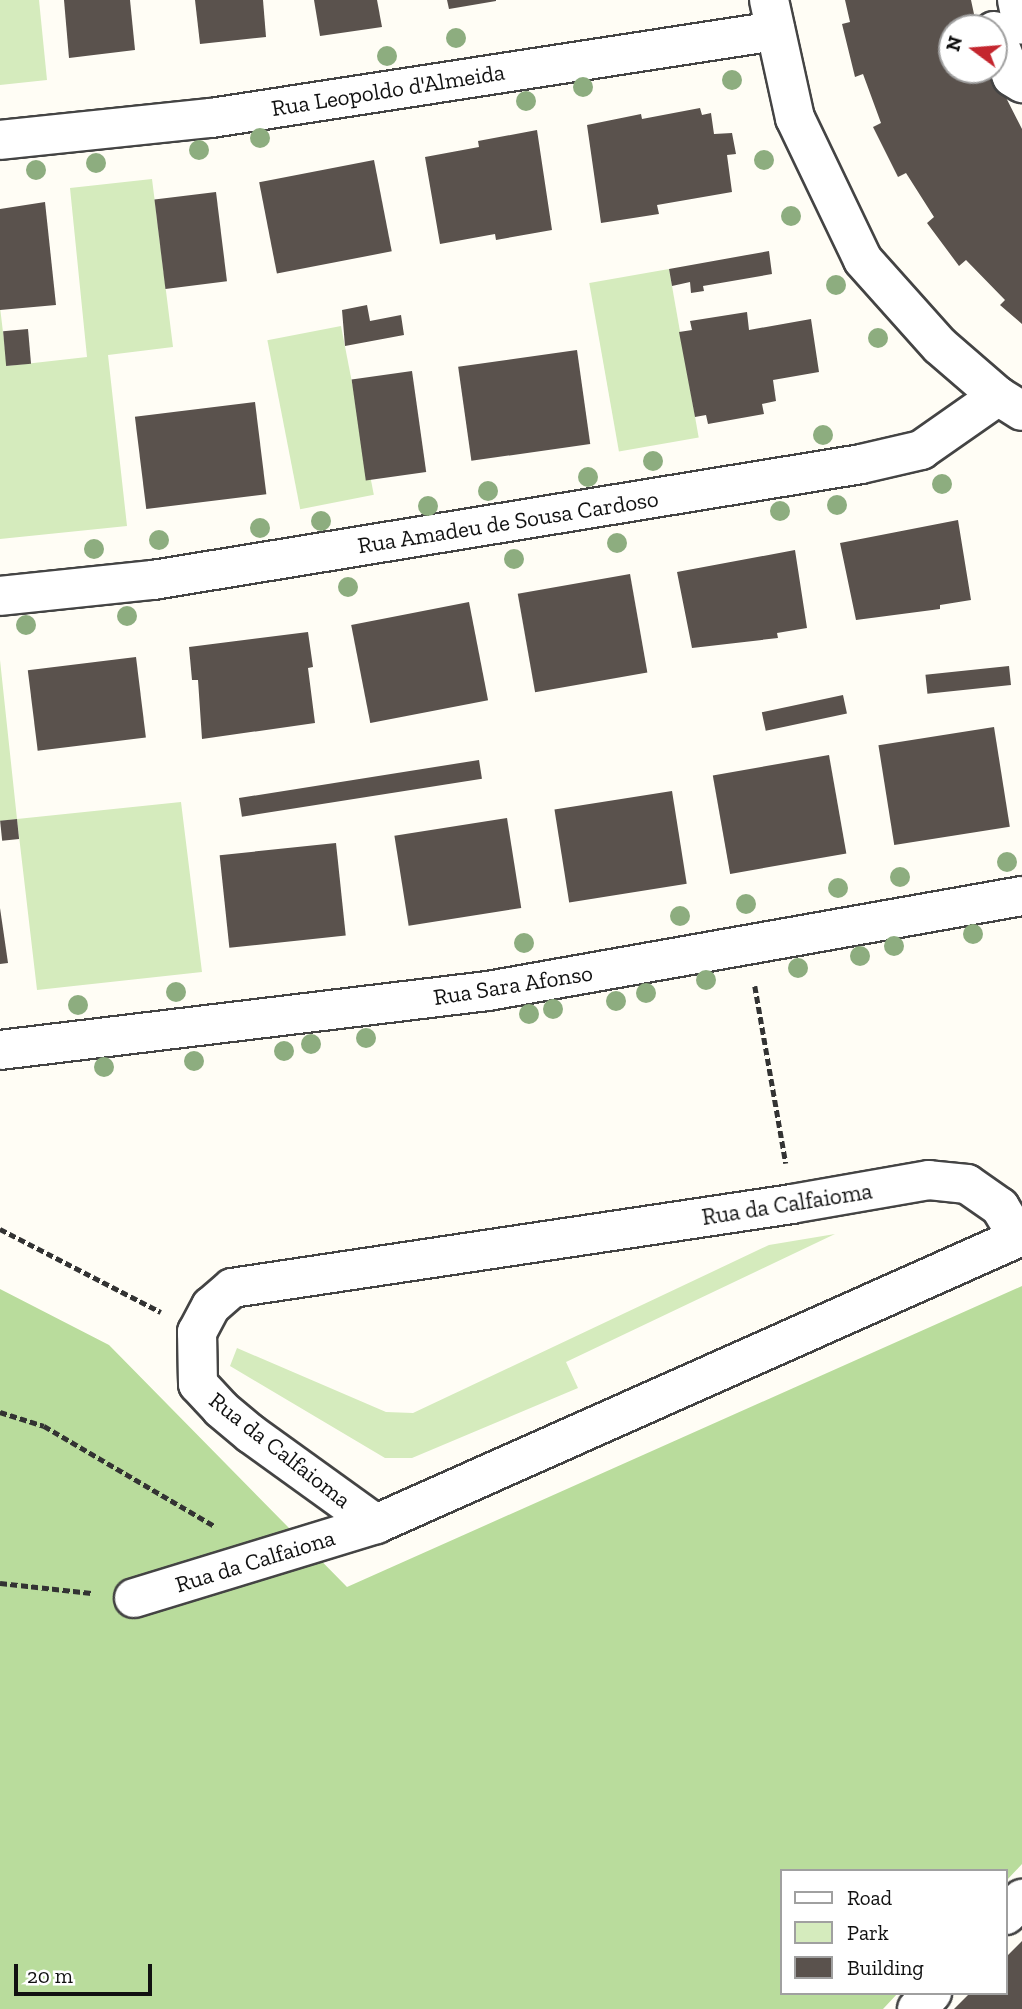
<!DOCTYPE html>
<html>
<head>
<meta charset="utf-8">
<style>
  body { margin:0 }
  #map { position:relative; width:1022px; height:2009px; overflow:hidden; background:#fffdf5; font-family:"Zilla Slab",serif }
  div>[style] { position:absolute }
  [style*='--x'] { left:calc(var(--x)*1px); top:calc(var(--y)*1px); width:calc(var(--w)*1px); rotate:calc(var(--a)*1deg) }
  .green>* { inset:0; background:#d5ebbd; transform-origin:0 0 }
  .forest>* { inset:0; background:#b9dc9c }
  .building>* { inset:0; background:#5a524d; transform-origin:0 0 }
  .path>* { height:4.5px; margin-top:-2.25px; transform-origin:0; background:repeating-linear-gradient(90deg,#333 0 7px,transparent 0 10.5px) }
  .roads { filter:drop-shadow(2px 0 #444) drop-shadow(-2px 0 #444) drop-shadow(0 2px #444) drop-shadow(0 -2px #444) }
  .minor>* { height:38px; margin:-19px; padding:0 19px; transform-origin:19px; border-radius:19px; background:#fff }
  .trees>* { width:20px; height:20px; margin:-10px; border-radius:50%; background:#8dad7f }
  span { translate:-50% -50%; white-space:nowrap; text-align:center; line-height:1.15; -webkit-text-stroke:7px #fff; paint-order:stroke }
  .street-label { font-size:23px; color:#111 }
  .legend { position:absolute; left:780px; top:1869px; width:228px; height:126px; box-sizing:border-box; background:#fff; border:2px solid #a0a0a0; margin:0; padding:9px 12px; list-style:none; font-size:21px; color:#111 }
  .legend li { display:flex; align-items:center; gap:14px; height:35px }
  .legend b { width:35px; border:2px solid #a0a0a0 }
  .north { position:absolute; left:938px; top:14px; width:70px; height:70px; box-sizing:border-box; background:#fff; border:2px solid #a0a0a0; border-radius:50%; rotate:286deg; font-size:19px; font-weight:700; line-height:28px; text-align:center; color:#111 }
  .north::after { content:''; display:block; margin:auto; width:24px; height:32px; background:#c4262e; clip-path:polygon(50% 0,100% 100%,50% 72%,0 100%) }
  .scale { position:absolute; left:14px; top:1964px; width:138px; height:32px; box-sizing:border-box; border:4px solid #111; border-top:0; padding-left:9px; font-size:21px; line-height:24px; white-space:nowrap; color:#111; -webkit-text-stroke:5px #fff; paint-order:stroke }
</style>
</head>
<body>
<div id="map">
  <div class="green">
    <div style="clip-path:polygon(0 0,39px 0,47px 80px,0 85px)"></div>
    <div style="clip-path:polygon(152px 179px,173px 347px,108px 355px,127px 526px,0 539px,0 307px,7px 366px,87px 357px,70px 188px)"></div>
    <div style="left:669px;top:269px;width:171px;height:81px;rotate:80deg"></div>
    <div style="left:341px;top:326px;width:172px;height:75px;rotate:79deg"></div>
    <div style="clip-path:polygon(0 660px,17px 819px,181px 802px,202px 972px,37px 990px,17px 819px,0 821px)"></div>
    <div style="clip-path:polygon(835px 1234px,566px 1362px,578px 1388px,412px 1458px,385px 1458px,230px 1366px,237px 1348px,386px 1412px,413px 1413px,769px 1245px)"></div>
  </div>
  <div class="forest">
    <div style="clip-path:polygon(1022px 1286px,1022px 1864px,1006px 1881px,1006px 1871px,782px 1871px,782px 1993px,898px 1993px,883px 2009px,0 2009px,0 1289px,109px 1345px,347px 1587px)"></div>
  </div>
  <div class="building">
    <div style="clip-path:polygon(64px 0,130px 0,135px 50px,69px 58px)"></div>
    <div style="clip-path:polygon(195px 0,263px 0,266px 37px,200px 44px)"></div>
    <div style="clip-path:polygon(314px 0,377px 0,382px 27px,320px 36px)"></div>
    <div style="clip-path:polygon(447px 0,496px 0,496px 1px,449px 9px)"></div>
    <div style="clip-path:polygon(845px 0,971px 0,977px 28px,952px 28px,952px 70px,992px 70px,1022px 129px,1022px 324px,1000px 305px,1005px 300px,966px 260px,959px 266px,927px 223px,934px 217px,906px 173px,898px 177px,873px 127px,881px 123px,863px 74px,855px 77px,842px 24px,850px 22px)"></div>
    <div style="clip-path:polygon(700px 108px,702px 115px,711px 113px,714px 134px,732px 133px,736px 154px,727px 155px,732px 192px,657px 205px,659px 214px,601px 223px,587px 125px,641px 114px,642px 119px)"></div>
    <div style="clip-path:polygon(537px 130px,552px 230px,496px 240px,495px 234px,440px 244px,425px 157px,479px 147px,478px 141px)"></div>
    <div style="left:374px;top:160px;width:93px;height:117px;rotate:79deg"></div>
    <div style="left:216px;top:192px;width:90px;height:62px;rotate:83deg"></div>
    <div style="clip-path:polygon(45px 202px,56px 305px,0 310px,0 209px)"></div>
    <div style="clip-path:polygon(769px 251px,772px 274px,703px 286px,704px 291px,691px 293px,690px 282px,672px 286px,669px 269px)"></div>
    <div style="clip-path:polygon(367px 305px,370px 321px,401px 315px,404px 335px,345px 346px,342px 310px)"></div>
    <div style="clip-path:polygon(747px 312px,749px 330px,811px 319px,819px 372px,773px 380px,776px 401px,762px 404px,764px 414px,708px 424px,706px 415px,695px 417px,679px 332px,692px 330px,690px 321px)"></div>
    <div style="left:28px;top:329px;width:35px;height:25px;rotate:85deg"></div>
    <div style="left:577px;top:350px;width:95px;height:120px;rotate:82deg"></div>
    <div style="left:412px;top:371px;width:102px;height:61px;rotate:82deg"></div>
    <div style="left:255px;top:402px;width:93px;height:121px;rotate:83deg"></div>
    <div style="clip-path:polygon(958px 520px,971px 600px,940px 605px,940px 609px,856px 620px,840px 543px)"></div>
    <div style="clip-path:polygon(795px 550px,807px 628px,777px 633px,778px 638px,692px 648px,677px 572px)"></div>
    <div style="left:630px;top:574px;width:100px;height:114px;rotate:80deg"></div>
    <div style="left:469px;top:602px;width:100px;height:120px;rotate:79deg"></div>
    <div style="clip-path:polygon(308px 632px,313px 667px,308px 668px,315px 723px,202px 739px,198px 680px,192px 680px,189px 647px)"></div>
    <div style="left:136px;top:657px;width:81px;height:109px;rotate:83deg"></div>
    <div style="left:1009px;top:666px;width:19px;height:84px;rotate:84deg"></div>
    <div style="left:843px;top:695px;width:19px;height:83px;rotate:78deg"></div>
    <div style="left:994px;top:727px;width:101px;height:117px;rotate:81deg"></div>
    <div style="left:829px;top:755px;width:100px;height:118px;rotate:80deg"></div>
    <div style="left:479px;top:760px;width:19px;height:243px;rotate:81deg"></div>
    <div style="left:672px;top:791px;width:94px;height:119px;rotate:81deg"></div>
    <div style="left:507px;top:818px;width:91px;height:114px;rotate:81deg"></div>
    <div style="left:17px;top:819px;width:20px;height:17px;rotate:84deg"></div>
    <div style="left:336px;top:843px;width:93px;height:117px;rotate:84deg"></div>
    <div style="clip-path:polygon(0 908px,8px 963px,0 964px)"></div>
    <div style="clip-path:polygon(1022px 1941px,1022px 2009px,954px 2009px,970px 1993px,1006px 1993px,1006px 1957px)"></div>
  </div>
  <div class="path">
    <div style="--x:755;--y:986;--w:180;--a:80.1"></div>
    <div style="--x:0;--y:1229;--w:181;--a:27.3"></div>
    <div style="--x:0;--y:1412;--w:46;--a:17.7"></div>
    <div style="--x:44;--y:1426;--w:199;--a:30.4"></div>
    <div style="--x:0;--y:1583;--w:92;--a:6.3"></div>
  </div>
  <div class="roads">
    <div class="minor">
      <div style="--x:769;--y:0;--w:121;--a:77.6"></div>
      <div style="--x:795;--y:118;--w:157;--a:64.4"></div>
      <div style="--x:863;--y:260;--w:115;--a:48.2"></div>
      <div style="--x:940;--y:346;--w:77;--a:40.8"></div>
      <div style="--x:998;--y:396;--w:28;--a:32"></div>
      <div style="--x:1017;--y:0;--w:25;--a:78"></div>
      <div style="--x:994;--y:31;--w:49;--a:68.6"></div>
      <div style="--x:1012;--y:77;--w:12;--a:31"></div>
      <div style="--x:0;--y:140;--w:212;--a:-6"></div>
      <div style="--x:211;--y:118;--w:571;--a:-8.77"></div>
      <div style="--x:0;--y:596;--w:154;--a:-6"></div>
      <div style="--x:153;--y:580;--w:717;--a:-9.3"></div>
      <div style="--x:861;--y:464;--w:62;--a:-13.1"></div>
      <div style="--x:921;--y:450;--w:94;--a:-35"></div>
      <div style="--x:0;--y:1050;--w:492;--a:-6.9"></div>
      <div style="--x:488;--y:991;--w:542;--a:-10.09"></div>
      <div style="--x:1018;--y:1237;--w:35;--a:-121"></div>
      <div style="--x:1000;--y:1207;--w:40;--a:-145.1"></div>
      <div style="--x:967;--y:1184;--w:38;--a:-174"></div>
      <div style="--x:929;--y:1180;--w:139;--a:170.1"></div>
      <div style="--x:792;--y:1204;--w:566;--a:171.47"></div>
      <div style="--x:232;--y:1288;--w:28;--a:139"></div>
      <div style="--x:211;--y:1306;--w:30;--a:118"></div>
      <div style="--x:197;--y:1332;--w:52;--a:88.9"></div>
      <div style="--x:198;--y:1384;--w:34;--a:47"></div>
      <div style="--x:221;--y:1409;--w:39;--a:40"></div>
      <div style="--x:251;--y:1434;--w:154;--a:35.8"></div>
      <div style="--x:376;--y:1524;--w:707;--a:-24.03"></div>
      <div style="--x:134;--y:1598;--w:253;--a:-17"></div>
      <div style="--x:1006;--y:1915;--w:23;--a:-45"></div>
      <div style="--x:917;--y:2009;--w:22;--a:-47"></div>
    </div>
  </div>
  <div class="trees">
    <div style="left:456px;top:38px"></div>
    <div style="left:387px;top:56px"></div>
    <div style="left:732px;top:80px"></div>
    <div style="left:583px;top:87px"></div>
    <div style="left:526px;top:101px"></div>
    <div style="left:260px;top:138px"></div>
    <div style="left:199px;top:150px"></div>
    <div style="left:764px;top:160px"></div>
    <div style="left:96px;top:163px"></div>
    <div style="left:36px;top:170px"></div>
    <div style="left:791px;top:216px"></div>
    <div style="left:836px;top:285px"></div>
    <div style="left:878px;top:338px"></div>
    <div style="left:823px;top:435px"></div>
    <div style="left:653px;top:461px"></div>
    <div style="left:588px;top:477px"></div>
    <div style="left:942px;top:484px"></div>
    <div style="left:488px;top:491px"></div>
    <div style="left:837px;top:505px"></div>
    <div style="left:428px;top:506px"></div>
    <div style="left:780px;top:511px"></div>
    <div style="left:321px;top:521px"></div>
    <div style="left:260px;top:528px"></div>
    <div style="left:159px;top:540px"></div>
    <div style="left:617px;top:543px"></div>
    <div style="left:94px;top:549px"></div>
    <div style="left:514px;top:559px"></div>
    <div style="left:348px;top:587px"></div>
    <div style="left:127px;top:616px"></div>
    <div style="left:26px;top:625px"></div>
    <div style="left:1007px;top:862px"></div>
    <div style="left:900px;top:877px"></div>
    <div style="left:838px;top:888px"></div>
    <div style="left:746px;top:904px"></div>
    <div style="left:680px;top:916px"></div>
    <div style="left:973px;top:934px"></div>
    <div style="left:524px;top:943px"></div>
    <div style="left:894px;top:946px"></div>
    <div style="left:860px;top:956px"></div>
    <div style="left:798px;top:968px"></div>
    <div style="left:706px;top:980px"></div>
    <div style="left:176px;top:992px"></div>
    <div style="left:646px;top:993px"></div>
    <div style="left:616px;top:1001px"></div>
    <div style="left:78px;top:1005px"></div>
    <div style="left:553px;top:1009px"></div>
    <div style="left:529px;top:1014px"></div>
    <div style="left:366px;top:1038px"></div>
    <div style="left:311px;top:1044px"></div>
    <div style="left:284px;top:1051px"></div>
    <div style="left:194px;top:1061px"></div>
    <div style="left:104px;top:1067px"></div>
  </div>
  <div class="street-label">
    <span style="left:388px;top:90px;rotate:-9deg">Rua Leopoldo d'Almeida</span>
    <span style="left:508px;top:522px;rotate:-9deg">Rua Amadeu de Sousa Cardoso</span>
    <span style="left:513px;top:985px;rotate:-9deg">Rua Sara Afonso</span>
    <span style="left:787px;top:1204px;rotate:-9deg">Rua da Calfaioma</span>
    <span style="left:280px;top:1450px;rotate:38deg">Rua da Calfaioma</span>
    <span style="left:255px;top:1561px;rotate:-17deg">Rua da Calfaiona</span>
  </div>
  <ul class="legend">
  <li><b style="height:9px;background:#fff"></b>Road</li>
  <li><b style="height:19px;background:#d5ebbd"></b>Park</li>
  <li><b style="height:19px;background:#5a524d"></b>Building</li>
  </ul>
  <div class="north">N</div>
  <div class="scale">20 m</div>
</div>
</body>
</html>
